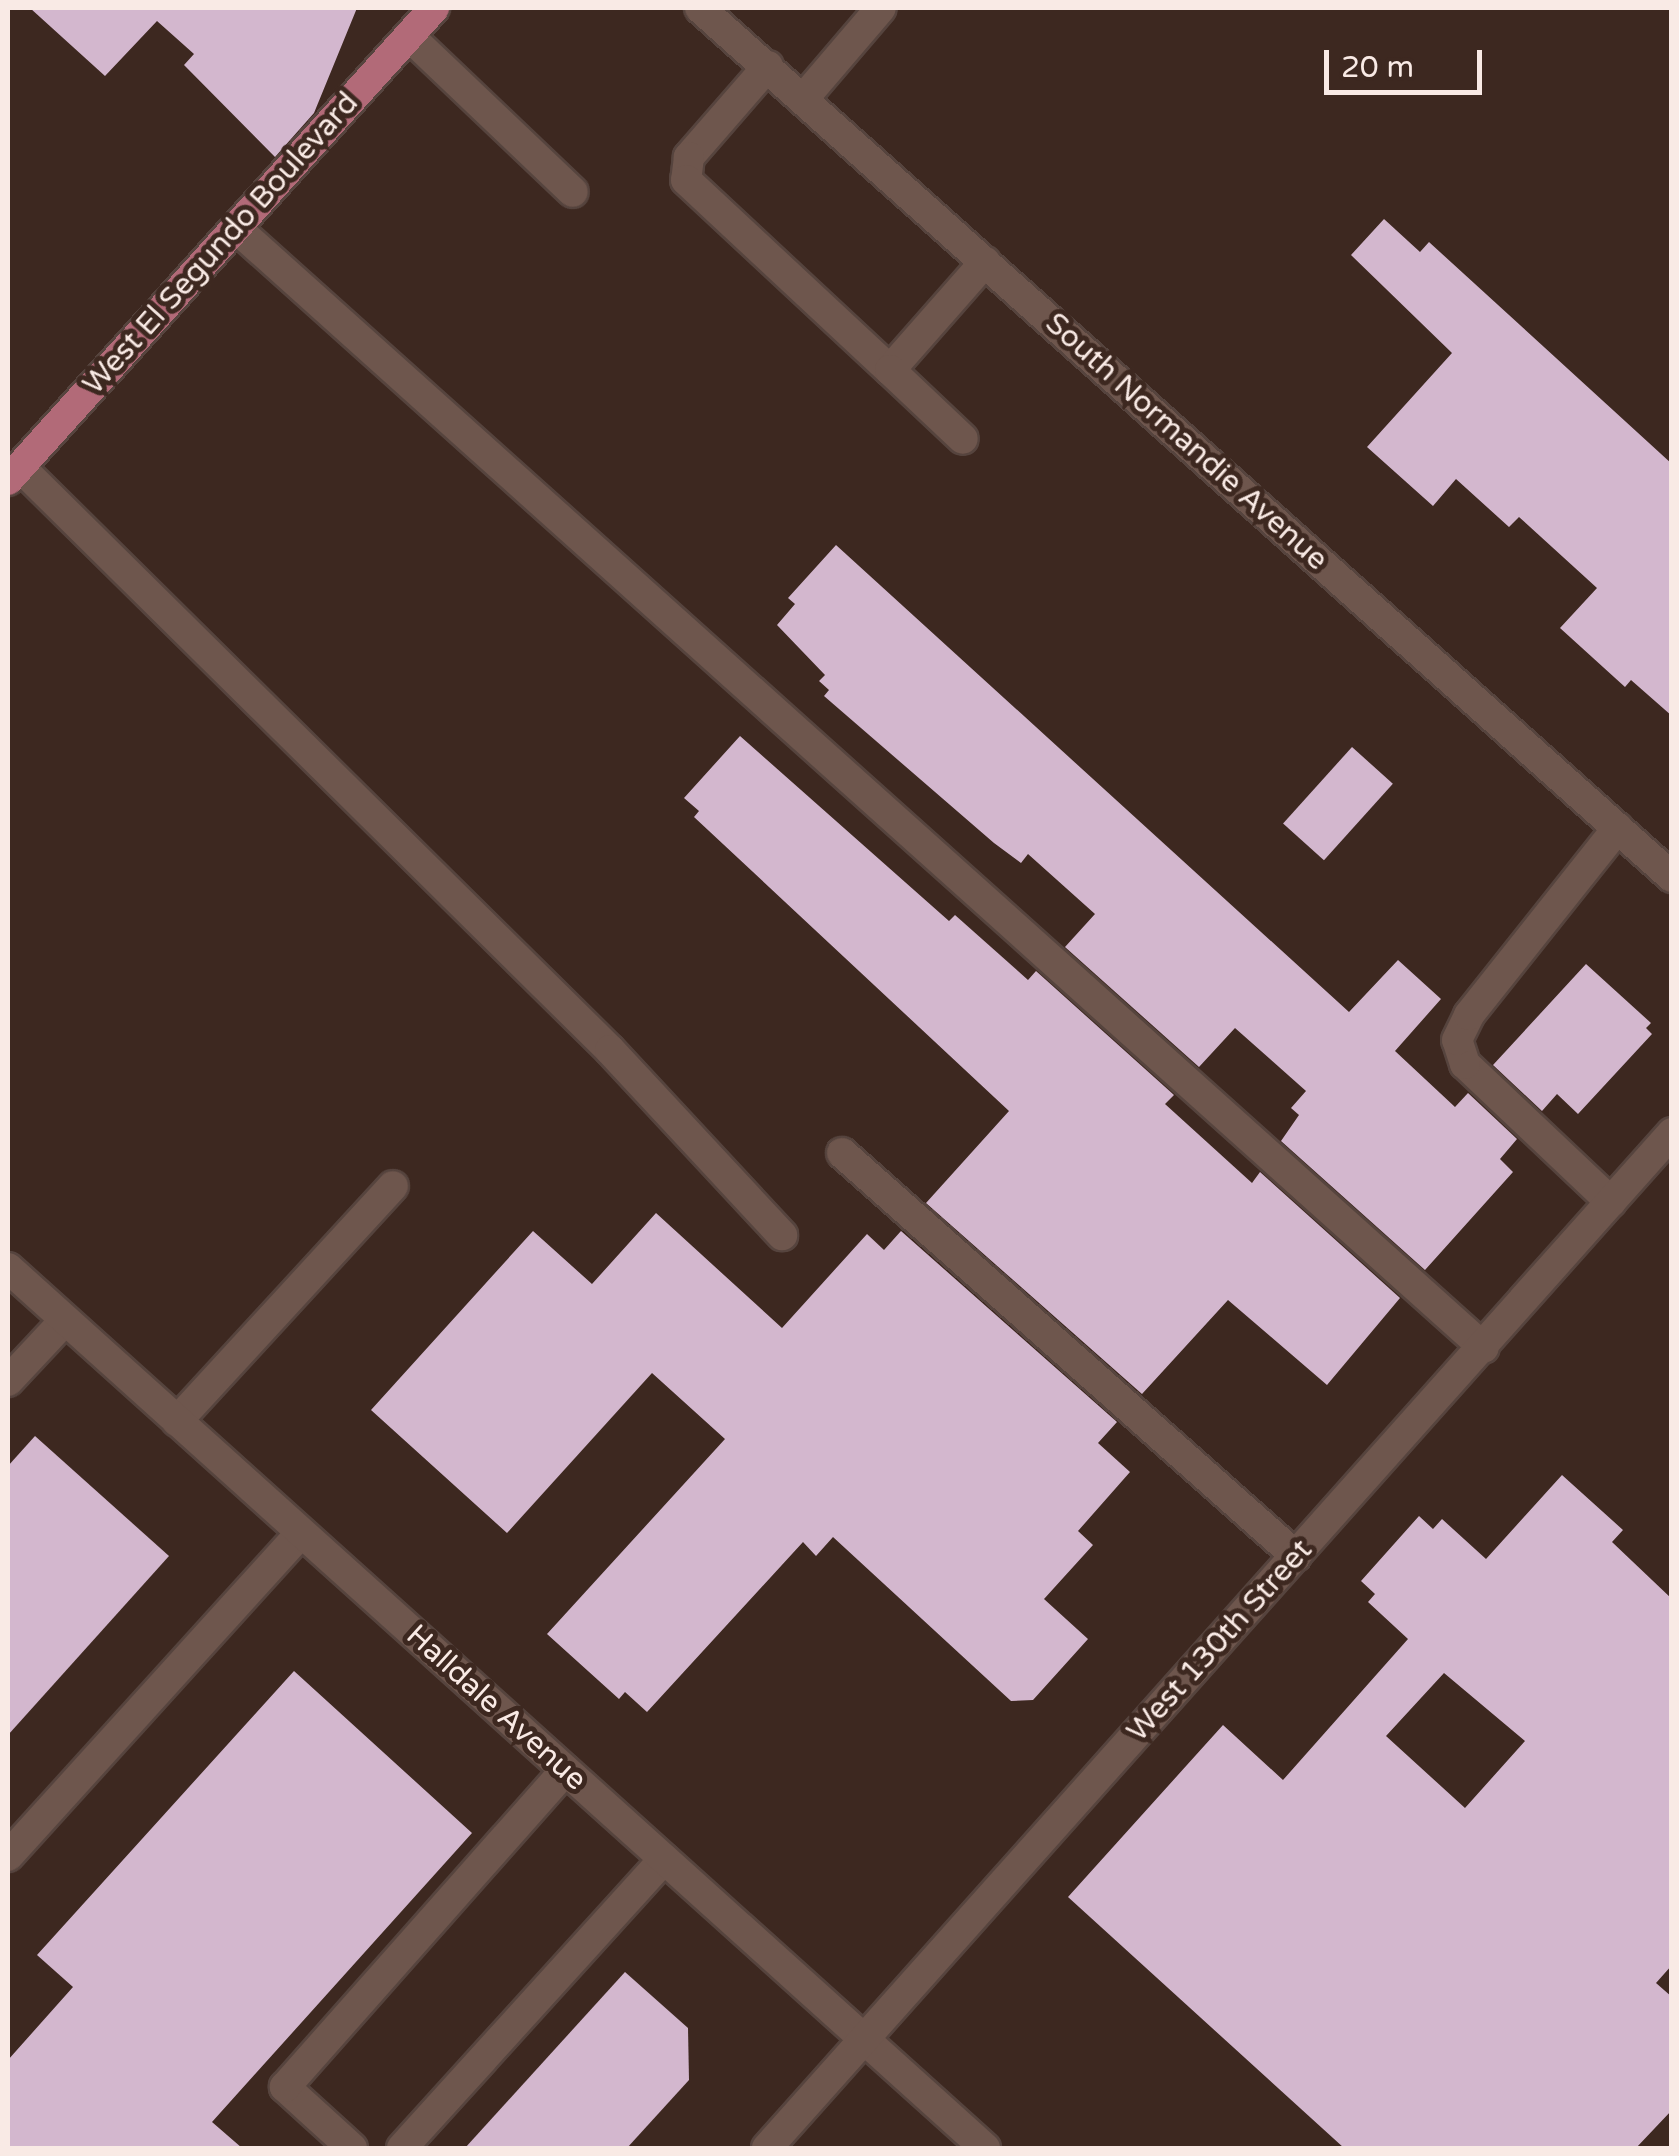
<!DOCTYPE html>
<html>
<head>
<meta charset="utf-8">
<style>
  body { margin:0 }
  #map { position:relative; width:1679px; height:2156px; overflow:hidden; background:#3d2820; font-family:"Varela Round",sans-serif }
  div>[style] { position:absolute }
  [style*='--x'] { left:calc(var(--x)*1px); top:calc(var(--y)*1px); width:calc(var(--w)*1px); rotate:calc(var(--a)*1deg) }
  .building>* { inset:0; background:#d3b7ce; transform-origin:0 0 }
  .roads { filter:drop-shadow(2px 0 #56443e) drop-shadow(-2px 0 #56443e) drop-shadow(0 2px #56443e) drop-shadow(0 -2px #56443e) }
  .lane>* { height:30px; margin:-15px; padding:0 15px; transform-origin:15px; border-radius:15px; background:#6e564d }
  .street>* { height:30px; margin:-15px; padding:0 15px; transform-origin:15px; border-radius:15px; background:#6e564d }
  .secondary>* { height:30px; margin:-15px; padding:0 15px; transform-origin:15px; border-radius:15px; background:#6e564d }
  .primary>* { height:30px; margin:-15px; padding:0 15px; transform-origin:15px; border-radius:15px; background:#b26a78 }
  span { translate:-50% -50%; white-space:nowrap; text-align:center; line-height:1.15; -webkit-text-stroke:10px #3d2820; paint-order:stroke }
  .street-label { font-size:30px; color:#f9eae5 }
  .frame { position:absolute; inset:0; border:10px solid #f9eae5; pointer-events:none }
  .scale { position:absolute; left:1324px; top:50px; width:158px; height:45px; box-sizing:border-box; border:5px solid #f9eae5; border-top:0; padding-left:12px; font-size:30px; line-height:35px; white-space:nowrap; color:#f9eae5; -webkit-text-stroke:8px #3d2820; paint-order:stroke }
</style>
</head>
<body>
<div id="map">
  <div class="building">
    <div style="clip-path:polygon(30px 8px,357px 8px,314px 113px,275px 157px,184px 65px,194px 54px,157px 21px,105px 76px)"></div>
    <div style="clip-path:polygon(1384px 219px,1420px 252px,1429px 242px,1672px 464px,1672px 716px,1631px 680px,1625px 687px,1560px 628px,1597px 588px,1519px 517px,1509px 527px,1456px 479px,1433px 506px,1367px 447px,1452px 353px,1351px 255px)"></div>
    <div style="clip-path:polygon(836px 545px,1349px 1012px,1398px 960px,1441px 999px,1395px 1051px,1455px 1107px,1468px 1093px,1517px 1139px,1500px 1159px,1513px 1172px,1425px 1270px,1281px 1141px,1299px 1115px,1291px 1108px,1306px 1091px,1235px 1028px,1199px 1067px,1065px 947px,1095px 914px,1028px 854px,1021px 863px,994px 843px,824px 696px,829px 690px,819px 681px,825px 675px,777px 625px,795px 604px,788px 598px)"></div>
    <div style="clip-path:polygon(740px 736px,949px 921px,955px 915px,1028px 980px,1036px 971px,1174px 1095px,1165px 1104px,1252px 1183px,1260px 1172px,1400px 1298px,1327px 1385px,1228px 1300px,1142px 1394px,926px 1203px,1009px 1111px,694px 817px,699px 811px,684px 798px)"></div>
    <div style="left:1352px;top:747px;width:55px;height:103px;rotate:42deg"></div>
    <div style="clip-path:polygon(1586px 964px,1651px 1023px,1646px 1028px,1652px 1034px,1578px 1114px,1557px 1094px,1542px 1111px,1493px 1065px)"></div>
    <div style="clip-path:polygon(656px 1213px,782px 1328px,867px 1234px,884px 1250px,901px 1231px,1117px 1422px,1098px 1443px,1130px 1472px,1078px 1531px,1093px 1545px,1044px 1599px,1088px 1639px,1033px 1700px,1011px 1701px,833px 1537px,816px 1556px,803px 1542px,647px 1712px,625px 1692px,619px 1699px,547px 1634px,725px 1439px,652px 1373px,507px 1533px,371px 1410px,533px 1231px,592px 1284px)"></div>
    <div style="clip-path:polygon(35px 1436px,169px 1556px,8px 1735px,8px 1466px)"></div>
    <div style="clip-path:polygon(evenodd,1562px 1475px,1623px 1530px,1612px 1542px,1672px 1599px,1672px 1965px,1656px 1983px,1672px 1997px,1672px 2110px,1636px 2148px,1344px 2148px,1068px 1897px,1223px 1725px,1283px 1780px,1408px 1639px,1368px 1602px,1375px 1594px,1361px 1581px,1419px 1516px,1433px 1529px,1442px 1519px,1486px 1559px,1562px 1475px,1444px 1673px,1525px 1741px,1465px 1808px,1386px 1736px,1444px 1673px)"></div>
    <div style="clip-path:polygon(294px 1671px,472px 1833px,212px 2122px,242px 2148px,8px 2148px,8px 2060px,73px 1987px,37px 1955px)"></div>
    <div style="clip-path:polygon(625px 1972px,688px 2028px,689px 2080px,627px 2148px,465px 2148px)"></div>
  </div>
  <div class="roads">
    <div class="lane">
      <div style="--x:409;--y:36;--w:226;--a:43.6"></div>
      <div style="--x:768;--y:66;--w:121;--a:131"></div>
      <div style="--x:689;--y:157;--w:23;--a:97"></div>
      <div style="--x:686;--y:180;--w:279;--a:43"></div>
      <div style="--x:890;--y:370;--w:144;--a:-48.7"></div>
      <div style="--x:804;--y:98;--w:118;--a:-49.5"></div>
      <div style="--x:237;--y:229;--w:1675;--a:41.9"></div>
      <div style="--x:890;--y:370;--w:100;--a:43.4"></div>
      <div style="--x:20;--y:467;--w:829;--a:44.66"></div>
      <div style="--x:610;--y:1050;--w:253;--a:47.1"></div>
      <div style="--x:842;--y:1153;--w:607;--a:41.59"></div>
      <div style="--x:1611;--y:1202;--w:201;--a:-136.6"></div>
      <div style="--x:1465;--y:1064;--w:25;--a:-108"></div>
      <div style="--x:1457;--y:1040;--w:28;--a:-64"></div>
      <div style="--x:1469;--y:1015;--w:239;--a:-51.5"></div>
      <div style="--x:8;--y:1381;--w:83;--a:-46.9"></div>
      <div style="--x:177;--y:1421;--w:319;--a:-47.4"></div>
      <div style="--x:8;--y:1856;--w:436;--a:-47.8"></div>
      <div style="--x:352;--y:2148;--w:91;--a:-137.7"></div>
      <div style="--x:285;--y:2087;--w:423;--a:-48.5"></div>
      <div style="--x:402;--y:2148;--w:390;--a:-47.8"></div>
    </div>
    <div class="street">
      <div style="--x:8;--y:1268;--w:1315;--a:42.01"></div>
      <div style="--x:767;--y:2148;--w:1360;--a:-48.28"></div>
    </div>
    <div class="secondary">
      <div style="--x:700;--y:8;--w:1304;--a:41.8"></div>
    </div>
    <div class="primary">
      <div style="--x:8;--y:480;--w:636;--a:-47.93"></div>
    </div>
  </div>
  <div class="street-label">
    <span style="left:221px;top:244px;rotate:-48deg">West El Segundo Boulevard</span>
    <span style="left:1186px;top:442px;rotate:42deg">South Normandie Avenue</span>
    <span style="left:1220px;top:1641px;rotate:-48deg">West 130th Street</span>
    <span style="left:496px;top:1708px;rotate:42deg">Halldale Avenue</span>
  </div>
  <div class="frame"></div>
  <div class="scale">20 m</div>
</div>
</body>
</html>
